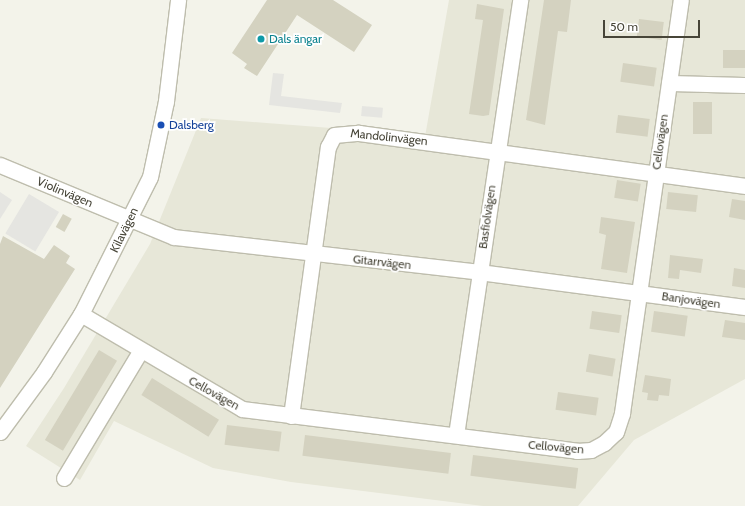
<!DOCTYPE html>
<html>
<head>
<meta charset="utf-8">
<style>
  body { margin:0 }
  #map { position:relative; width:745px; height:506px; overflow:hidden; background:#f3f3ea; font-family:Cabin,sans-serif }
  div>[style] { position:absolute }
  [style*='--x'] { left:calc(var(--x)*1px); top:calc(var(--y)*1px); width:calc(var(--w)*1px); rotate:calc(var(--a)*1deg) }
  .residential>* { inset:0; background:#e7e7d8 }
  .parking>* { inset:0; background:#e5e5e1; transform-origin:0 0 }
  .building>* { inset:0; background:#d4d2c0; transform-origin:0 0 }
  .roads { filter:drop-shadow(1px 0 #bebdad) drop-shadow(-1px 0 #bebdad) drop-shadow(0 1px #bebdad) drop-shadow(0 -1px #bebdad) }
  .minor>* { height:15px; margin:-7.5px; padding:0 7.5px; transform-origin:7.5px; border-radius:7.5px; background:#fff }
  .dots>* { width:11px; height:11px; translate:-50% -50%; box-sizing:border-box; border:2px solid #fff; border-radius:50% }
  span { translate:-50% -50%; white-space:nowrap; text-align:center; line-height:1.15; -webkit-text-stroke:3.5px #fff; paint-order:stroke }
  .culture-label { font-size:12px; color:#0d838f }
  .left { translate:0 -50%; text-align:left }
  .transit-label { font-size:12px; color:#164399 }
  .street-label { font-size:12px; color:#474538 }
  .scale { position:absolute; left:603px; top:20px; width:97px; height:18px; box-sizing:border-box; border:2px solid #474538; border-top:0; padding-left:5px; font-size:12px; line-height:14px; white-space:nowrap; color:#474538; -webkit-text-stroke:3px #fff; paint-order:stroke }
</style>
</head>
<body>
<div id="map">
  <div class="residential">
    <div style="clip-path:polygon(449px 0,745px 0,745px 379px,634px 440px,578px 506px,483px 506px,291px 482px,213px 468px,114px 421px,80px 480px,26px 446px,64px 388px,150px 244px,201px 118px,331px 128px,423px 148px)"></div>
  </div>
  <div class="parking">
    <div style="clip-path:polygon(273px 73px,284px 74px,281px 96px,342px 103px,340px 113px,269px 105px)"></div>
    <div style="left:362px;top:106px;width:21px;height:10px;rotate:5deg"></div>
    <div style="clip-path:polygon(0 192px,12px 200px,0 219px)"></div>
    <div style="left:29px;top:194px;width:35px;height:46px;rotate:31deg"></div>
  </div>
  <div class="building">
    <div style="clip-path:polygon(267px 0,333px 0,372px 25px,354px 52px,297px 15px,257px 76px,244px 68px,247px 64px,232px 53px)"></div>
    <div style="clip-path:polygon(544px 0,571px 0,567px 32px,558px 31px,545px 125px,526px 120px)"></div>
    <div style="clip-path:polygon(477px 4px,504px 9px,489px 115px,483px 116px,469px 114px,483px 20px,475px 19px)"></div>
    <div style="left:639px;top:19px;width:25px;height:18px;rotate:7deg"></div>
    <div style="left:723px;top:50px;width:22px;height:18px"></div>
    <div style="left:623px;top:63px;width:34px;height:19px;rotate:8deg"></div>
    <div style="left:693px;top:102px;width:19px;height:32px"></div>
    <div style="left:618px;top:115px;width:32px;height:18px;rotate:7deg"></div>
    <div style="left:617px;top:180px;width:24px;height:18px;rotate:9deg"></div>
    <div style="left:668px;top:192px;width:30px;height:17px;rotate:6deg"></div>
    <div style="clip-path:polygon(732px 199px,745px 201px,745px 220px,729px 217px)"></div>
    <div style="left:63px;top:214px;width:10px;height:15px;rotate:29deg"></div>
    <div style="clip-path:polygon(601px 217px,635px 222px,627px 273px,601px 269px,606px 235px,599px 233px)"></div>
    <div style="clip-path:polygon(3px 236px,44px 259px,54px 245px,70px 256px,66px 263px,75px 269px,0 388px,0 244px)"></div>
    <div style="clip-path:polygon(670px 255px,703px 259px,701px 273px,680px 270px,679px 279px,668px 278px)"></div>
    <div style="clip-path:polygon(734px 268px,745px 270px,745px 288px,732px 286px)"></div>
    <div style="left:592px;top:311px;width:30px;height:18px;rotate:8deg"></div>
    <div style="left:654px;top:311px;width:34px;height:21px;rotate:8deg"></div>
    <div style="clip-path:polygon(725px 320px,745px 323px,745px 340px,722px 337px)"></div>
    <div style="left:99px;top:350px;width:21px;height:105px;rotate:31deg"></div>
    <div style="left:589px;top:354px;width:27px;height:18px;rotate:10deg"></div>
    <div style="clip-path:polygon(645px 375px,671px 379px,669px 396px,659px 395px,658px 401px,647px 400px,648px 393px,642px 392px)"></div>
    <div style="left:152px;top:378px;width:79px;height:20px;rotate:32deg"></div>
    <div style="left:558px;top:392px;width:41px;height:18px;rotate:8deg"></div>
    <div style="left:227px;top:425px;width:55px;height:20px;rotate:7deg"></div>
    <div style="left:305px;top:435px;width:147px;height:21px;rotate:7deg"></div>
    <div style="left:473px;top:455px;width:106px;height:21px;rotate:7deg"></div>
  </div>
  <div class="roads">
    <div class="minor">
      <div style="--x:669;--y:83;--w:76;--a:1.5"></div>
      <div style="--x:0;--y:165;--w:188;--a:22.5"></div>
      <div style="--x:174;--y:237;--w:307;--a:6.5"></div>
      <div style="--x:479;--y:272;--w:268;--a:7.5"></div>
      <div style="--x:81;--y:314;--w:187;--a:30.5"></div>
      <div style="--x:242;--y:409;--w:338;--a:7.1"></div>
      <div style="--x:577;--y:451;--w:14;--a:-4"></div>
      <div style="--x:591;--y:450;--w:15;--a:-28"></div>
      <div style="--x:604;--y:443;--w:16;--a:-43"></div>
      <div style="--x:616;--y:432;--w:20;--a:-72"></div>
      <div style="--x:622;--y:413;--w:417;--a:-81.9"></div>
      <div style="--x:291;--y:416;--w:272;--a:-82.2"></div>
      <div style="--x:328;--y:147;--w:13;--a:-63"></div>
      <div style="--x:334;--y:135;--w:25;--a:-5"></div>
      <div style="--x:359;--y:133;--w:390;--a:7.8"></div>
      <div style="--x:0;--y:432;--w:74;--a:-53.7"></div>
      <div style="--x:44;--y:372;--w:69;--a:-57.5"></div>
      <div style="--x:81;--y:314;--w:153;--a:-63.3"></div>
      <div style="--x:150;--y:177;--w:78;--a:-78.1"></div>
      <div style="--x:166;--y:101;--w:102;--a:-83.2"></div>
      <div style="--x:456;--y:435;--w:440;--a:-81.6"></div>
      <div style="--x:64;--y:478;--w:149;--a:-59"></div>
    </div>
  </div>
  <div class="dots">
    <div style="left:261px;top:39px;background:#0f9aa8"></div>
    <div style="left:161px;top:125px;background:#1a4fb4"></div>
  </div>
  <div class="culture-label">
    <span class="left" style="left:269px;top:39px">Dals ängar</span>
  </div>
  <div class="transit-label">
    <span class="left" style="left:169px;top:125px">Dalsberg</span>
  </div>
  <div class="street-label">
    <span style="left:389px;top:137px;rotate:6deg">Mandolinvägen</span>
    <span style="left:660px;top:142px;rotate:-82deg">Cellovägen</span>
    <span style="left:65px;top:192px;rotate:23deg">Violinvägen</span>
    <span style="left:487px;top:217px;rotate:-82deg">Basfiolvägen</span>
    <span style="left:124px;top:230px;rotate:-64deg">Kilavägen</span>
    <span style="left:382px;top:262px;rotate:6deg">Gitarrvägen</span>
    <span style="left:691px;top:300px;rotate:8deg">Banjovägen</span>
    <span style="left:214px;top:393px;rotate:29deg">Cellovägen</span>
    <span style="left:556px;top:447px;rotate:5deg">Cellovägen</span>
  </div>
  <div class="scale">50 m</div>
</div>
</body>
</html>
